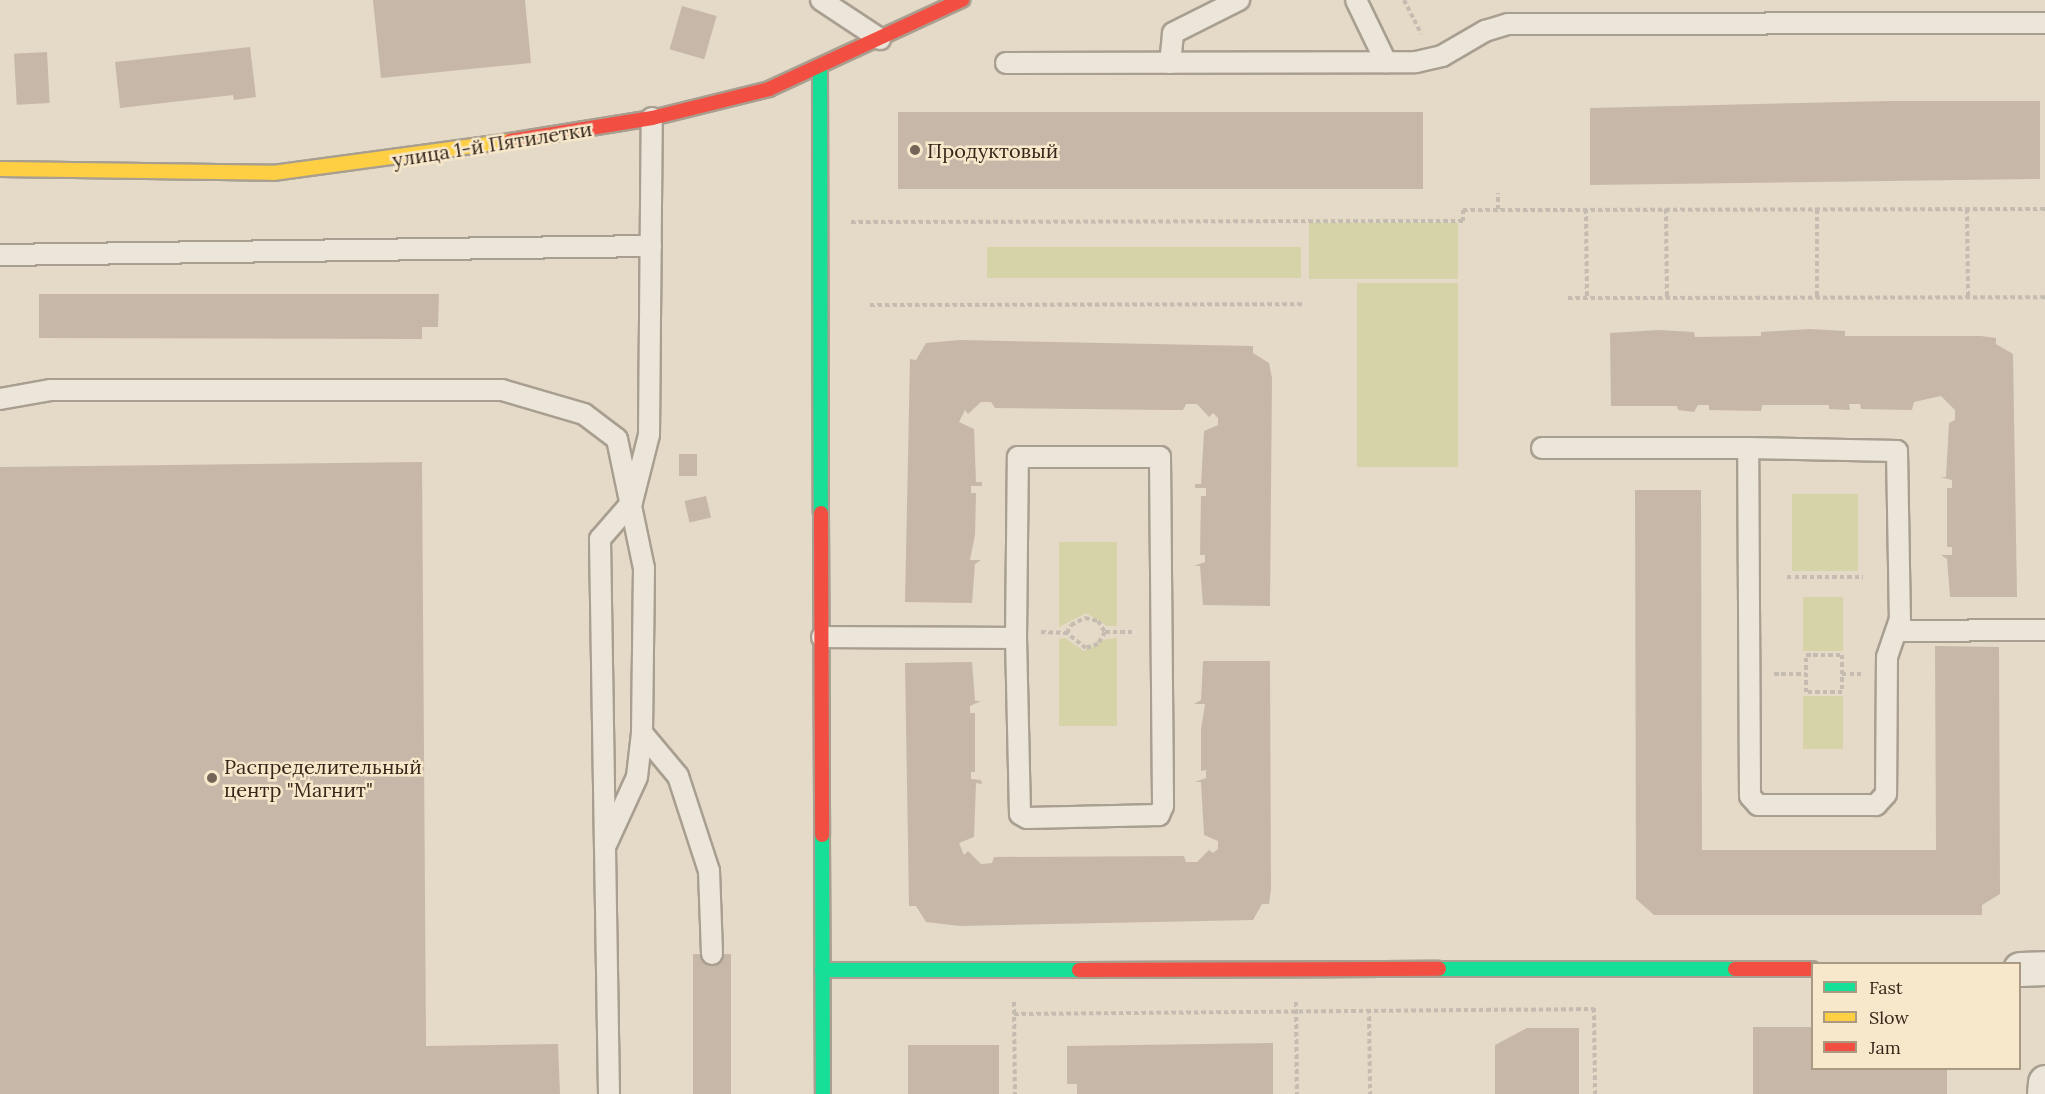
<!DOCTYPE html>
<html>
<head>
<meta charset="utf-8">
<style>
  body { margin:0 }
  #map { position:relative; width:2045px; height:1094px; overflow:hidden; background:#e4dac7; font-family:Lora,serif }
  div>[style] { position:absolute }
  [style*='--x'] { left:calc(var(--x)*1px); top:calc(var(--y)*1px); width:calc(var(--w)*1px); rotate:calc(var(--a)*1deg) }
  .green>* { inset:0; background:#d6d3a8; transform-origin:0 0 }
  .building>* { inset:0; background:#c7b7a8; transform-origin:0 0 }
  .path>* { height:4px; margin-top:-2px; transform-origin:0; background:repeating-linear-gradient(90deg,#c4bcb1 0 4.5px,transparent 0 7.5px) }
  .roads { filter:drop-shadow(2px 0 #a89f91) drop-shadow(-2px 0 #a89f91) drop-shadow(0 2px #a89f91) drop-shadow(0 -2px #a89f91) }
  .lane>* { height:20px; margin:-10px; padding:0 10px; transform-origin:10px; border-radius:10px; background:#ece5da }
  .street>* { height:33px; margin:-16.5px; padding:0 16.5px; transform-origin:16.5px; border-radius:16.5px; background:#ece5da }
  .fast>* { height:14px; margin:-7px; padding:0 7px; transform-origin:7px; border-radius:7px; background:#16e098 }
  .slow>* { height:14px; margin:-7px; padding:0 7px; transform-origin:7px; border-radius:7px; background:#ffcf43 }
  .jam>* { height:14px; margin:-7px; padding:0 7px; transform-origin:7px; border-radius:7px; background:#f24e42 }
  .dots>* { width:16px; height:16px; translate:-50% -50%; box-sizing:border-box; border:3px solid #f7e8cb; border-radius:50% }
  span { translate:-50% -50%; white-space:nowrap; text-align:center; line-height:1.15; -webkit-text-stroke:5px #f7e8cb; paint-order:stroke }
  .street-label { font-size:20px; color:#36261a }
  .poi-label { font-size:20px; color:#36261a }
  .left { translate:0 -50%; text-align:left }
  .legend { position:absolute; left:1811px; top:962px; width:210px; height:108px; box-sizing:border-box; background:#f7e8cb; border:2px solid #aa9a84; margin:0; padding:8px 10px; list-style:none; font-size:18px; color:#36261a }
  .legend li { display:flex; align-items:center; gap:12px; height:30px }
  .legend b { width:30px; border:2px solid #aa9a84 }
</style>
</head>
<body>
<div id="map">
  <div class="green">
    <div style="left:1309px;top:223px;width:149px;height:56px"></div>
    <div style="left:987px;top:247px;width:314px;height:31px"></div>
    <div style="left:1458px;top:283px;width:184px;height:101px;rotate:90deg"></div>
    <div style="left:1792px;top:494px;width:66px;height:77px"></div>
    <div style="clip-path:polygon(1059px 542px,1117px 542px,1117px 626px,1107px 626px,1086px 613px,1059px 627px)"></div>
    <div style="left:1803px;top:597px;width:40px;height:54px"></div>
    <div style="clip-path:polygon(1065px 638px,1084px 651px,1106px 639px,1117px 638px,1117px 726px,1059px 726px,1059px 639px)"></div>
    <div style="left:1803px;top:696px;width:40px;height:53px"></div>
  </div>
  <div class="building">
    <div style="clip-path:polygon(373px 0,525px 0,531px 63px,381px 78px)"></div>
    <div style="left:682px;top:6px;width:36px;height:45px;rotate:16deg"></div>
    <div style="clip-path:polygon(250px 47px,256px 97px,234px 100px,233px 95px,120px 108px,115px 62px)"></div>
    <div style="left:47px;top:52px;width:51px;height:33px;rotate:87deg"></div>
    <div style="clip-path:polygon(1890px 101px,2040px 101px,2040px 179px,1590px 185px,1590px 108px)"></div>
    <div style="left:1423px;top:112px;width:77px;height:525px;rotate:90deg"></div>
    <div style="clip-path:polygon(39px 294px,439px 294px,438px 327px,422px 327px,422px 339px,39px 338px)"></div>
    <div style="clip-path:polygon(1810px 329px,1845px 331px,1845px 336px,1981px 336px,1996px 338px,1996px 344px,2013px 354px,2017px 597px,1950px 597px,1947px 559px,1941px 555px,1952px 555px,1952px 547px,1947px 547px,1947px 488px,1952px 488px,1952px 480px,1940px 477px,1946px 477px,1949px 423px,1955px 420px,1955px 410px,1941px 396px,1914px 402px,1912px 410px,1861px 409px,1860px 404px,1849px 404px,1850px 410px,1829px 409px,1829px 405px,1762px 405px,1761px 411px,1709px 410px,1709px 405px,1698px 405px,1694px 412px,1678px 410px,1677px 406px,1611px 406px,1610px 333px,1659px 330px,1694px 332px,1695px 337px,1761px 336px,1761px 332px)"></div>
    <div style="clip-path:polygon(960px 340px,1253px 346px,1253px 353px,1269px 363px,1272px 378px,1270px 606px,1203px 605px,1200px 566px,1194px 566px,1205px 562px,1205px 555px,1200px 555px,1201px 496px,1206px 496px,1206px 488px,1195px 488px,1195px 484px,1201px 484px,1204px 431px,1218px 425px,1218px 418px,1213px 413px,1209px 417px,1197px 404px,1186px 404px,1183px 410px,1169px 410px,995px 408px,991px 402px,981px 402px,968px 414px,965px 410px,959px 422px,974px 429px,976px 482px,982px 482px,982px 486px,971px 486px,971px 493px,976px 493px,975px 535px,970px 560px,981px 560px,975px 564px,972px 603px,905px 602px,910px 359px,916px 360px,926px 343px)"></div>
    <div style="left:679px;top:454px;width:18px;height:22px"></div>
    <div style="clip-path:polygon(422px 462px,426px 1046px,558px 1044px,560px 1094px,0 1094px,0 467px)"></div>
    <div style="clip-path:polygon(1635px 490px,1701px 490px,1702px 850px,1936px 850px,1935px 646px,1999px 647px,2000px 894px,1982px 905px,1982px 915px,1654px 915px,1636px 899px)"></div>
    <div style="left:706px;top:496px;width:22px;height:22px;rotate:77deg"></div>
    <div style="clip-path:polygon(1203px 661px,1270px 661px,1271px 889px,1269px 904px,1262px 904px,1253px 920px,960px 926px,926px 922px,916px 906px,909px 906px,905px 663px,972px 662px,975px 701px,981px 701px,970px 706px,970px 713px,975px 713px,975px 772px,971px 772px,971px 779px,981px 780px,982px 784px,976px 783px,974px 837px,959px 843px,964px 855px,968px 851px,981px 864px,992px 863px,994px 857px,1184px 856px,1186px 862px,1197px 862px,1209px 850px,1213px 853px,1218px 849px,1218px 841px,1204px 835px,1201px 782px,1195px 782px,1206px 778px,1206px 770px,1201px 771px,1201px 729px,1205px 704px,1194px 704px,1201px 700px)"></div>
    <div style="left:693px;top:954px;width:38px;height:140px"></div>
    <div style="clip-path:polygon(1753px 1027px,1812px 1027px,1812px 1068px,1947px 1068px,1947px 1094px,1753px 1094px)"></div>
    <div style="clip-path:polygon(1527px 1028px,1579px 1028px,1579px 1094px,1495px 1094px,1495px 1045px)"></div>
    <div style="clip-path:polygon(1273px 1043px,1273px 1094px,1077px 1094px,1077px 1084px,1067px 1084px,1067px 1046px)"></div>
    <div style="left:999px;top:1045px;width:49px;height:91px;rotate:90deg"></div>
  </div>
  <div class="path">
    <div style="--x:1404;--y:0;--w:38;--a:63"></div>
    <div style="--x:1498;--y:209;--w:16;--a:-90"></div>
    <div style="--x:1586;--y:209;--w:89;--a:89.4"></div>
    <div style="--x:1666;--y:209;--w:89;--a:89.4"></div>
    <div style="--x:1817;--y:209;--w:89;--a:90"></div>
    <div style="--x:1967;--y:209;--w:88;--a:89.3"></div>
    <div style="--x:851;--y:222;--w:612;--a:-0.09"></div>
    <div style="--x:1463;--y:221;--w:11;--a:-90"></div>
    <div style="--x:1463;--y:210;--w:582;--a:-0.1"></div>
    <div style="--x:1568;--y:298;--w:477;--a:-0.1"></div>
    <div style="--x:870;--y:305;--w:432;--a:-0.1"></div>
    <div style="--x:1787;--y:577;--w:76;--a:0"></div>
    <div style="--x:1041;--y:632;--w:26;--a:2"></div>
    <div style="--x:1105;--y:632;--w:14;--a:120"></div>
    <div style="--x:1098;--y:644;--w:13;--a:162"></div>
    <div style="--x:1086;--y:648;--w:24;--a:-142"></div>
    <div style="--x:1067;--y:633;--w:9;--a:-63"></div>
    <div style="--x:1071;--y:625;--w:16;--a:-27"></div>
    <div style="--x:1085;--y:618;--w:13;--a:13"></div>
    <div style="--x:1098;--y:621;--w:13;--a:58"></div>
    <div style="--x:1105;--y:632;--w:30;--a:0"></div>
    <div style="--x:1806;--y:655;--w:36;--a:0"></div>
    <div style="--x:1842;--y:655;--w:37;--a:90"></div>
    <div style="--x:1842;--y:692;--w:36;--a:180"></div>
    <div style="--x:1806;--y:692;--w:37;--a:-90"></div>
    <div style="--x:1774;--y:674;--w:32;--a:0"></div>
    <div style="--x:1842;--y:674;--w:19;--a:0"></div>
    <div style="--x:1014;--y:1002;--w:92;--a:89.4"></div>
    <div style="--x:1296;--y:1002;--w:92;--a:89.4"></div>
    <div style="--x:1594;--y:1008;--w:86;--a:89.3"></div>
    <div style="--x:1369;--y:1009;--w:85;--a:89.3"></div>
    <div style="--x:1014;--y:1014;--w:580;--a:-0.49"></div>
  </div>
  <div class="roads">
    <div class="lane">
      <div style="--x:821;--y:0;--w:71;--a:33.5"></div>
      <div style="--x:1356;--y:0;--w:69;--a:64.2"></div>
      <div style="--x:1006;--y:63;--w:410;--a:-0.1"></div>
      <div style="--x:1416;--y:62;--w:27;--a:-13"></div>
      <div style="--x:1442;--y:56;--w:50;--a:-30.2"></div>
      <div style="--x:1485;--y:31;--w:24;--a:-17"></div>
      <div style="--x:1508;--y:24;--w:537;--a:-0.11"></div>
      <div style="--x:1170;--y:63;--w:30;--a:-84"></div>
      <div style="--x:1173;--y:33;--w:74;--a:-26.6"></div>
      <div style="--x:0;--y:255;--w:651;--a:-0.79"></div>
      <div style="--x:0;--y:399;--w:52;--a:-10"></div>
      <div style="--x:51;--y:390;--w:451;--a:0"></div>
      <div style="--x:502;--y:390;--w:85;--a:16.3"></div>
      <div style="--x:584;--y:414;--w:41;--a:37.1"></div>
      <div style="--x:617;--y:439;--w:132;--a:78.2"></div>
      <div style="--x:644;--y:568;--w:165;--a:90.7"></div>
      <div style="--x:642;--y:733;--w:44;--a:96.5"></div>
      <div style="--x:637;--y:777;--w:77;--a:114.6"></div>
      <div style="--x:1542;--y:448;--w:206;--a:0"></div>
      <div style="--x:1748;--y:448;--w:149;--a:1.2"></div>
      <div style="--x:1897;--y:451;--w:168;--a:89"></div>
      <div style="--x:1900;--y:619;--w:40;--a:108.9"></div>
      <div style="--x:1887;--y:657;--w:137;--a:90.4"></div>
      <div style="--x:1886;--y:794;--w:15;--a:132"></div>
      <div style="--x:1876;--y:805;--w:118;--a:180"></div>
      <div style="--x:1758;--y:805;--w:12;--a:-132"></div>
      <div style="--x:1750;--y:796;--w:348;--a:-90.3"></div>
      <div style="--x:1899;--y:631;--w:146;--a:-0.4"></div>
      <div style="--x:822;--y:637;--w:194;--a:0.3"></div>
      <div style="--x:1016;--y:638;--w:181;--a:-89.4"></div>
      <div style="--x:1018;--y:457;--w:142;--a:0"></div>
      <div style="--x:1160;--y:457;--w:349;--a:89.5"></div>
      <div style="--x:1163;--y:806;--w:10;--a:114"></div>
      <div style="--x:1159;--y:815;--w:132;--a:178.7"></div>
      <div style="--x:1027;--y:818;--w:8;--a:-150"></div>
      <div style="--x:1020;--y:814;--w:176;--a:-91.3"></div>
      <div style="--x:642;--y:733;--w:56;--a:50.1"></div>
      <div style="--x:678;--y:776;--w:100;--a:71.9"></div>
      <div style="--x:709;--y:871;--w:83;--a:87.9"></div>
      <div style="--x:609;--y:1094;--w:555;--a:-90.93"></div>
      <div style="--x:600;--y:539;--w:49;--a:-49.1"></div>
      <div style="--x:632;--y:502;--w:69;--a:-75.8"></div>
      <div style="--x:649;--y:435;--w:317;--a:-89.5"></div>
    </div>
    <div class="street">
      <div style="--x:2020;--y:969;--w:25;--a:-2"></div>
      <div style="--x:2044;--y:1094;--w:12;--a:-85"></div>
    </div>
    <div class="fast">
      <div style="--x:820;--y:68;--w:445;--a:89.9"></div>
      <div style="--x:822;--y:835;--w:259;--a:89.8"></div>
      <div style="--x:1439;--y:969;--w:296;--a:0"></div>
      <div style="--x:822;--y:970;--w:257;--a:0"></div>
    </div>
    <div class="slow">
      <div style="--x:0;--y:169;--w:273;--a:0.8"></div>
      <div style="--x:273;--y:173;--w:239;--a:-7.7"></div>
    </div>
    <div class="jam">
      <div style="--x:510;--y:141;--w:144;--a:-9.2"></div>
      <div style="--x:652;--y:118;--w:121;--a:-13.9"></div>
      <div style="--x:769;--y:89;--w:213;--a:-24.8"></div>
      <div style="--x:821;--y:513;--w:322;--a:89.8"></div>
      <div style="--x:1735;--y:969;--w:77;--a:0"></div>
      <div style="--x:1079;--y:970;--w:360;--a:-0.2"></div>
    </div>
  </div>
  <div class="dots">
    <div style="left:915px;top:150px;background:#736557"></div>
    <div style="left:212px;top:778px;background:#736557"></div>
  </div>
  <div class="street-label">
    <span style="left:492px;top:144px;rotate:-9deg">улица 1-й Пятилетки</span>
  </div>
  <div class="poi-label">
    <span class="left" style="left:927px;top:150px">Продуктовый</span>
    <span class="left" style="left:224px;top:778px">Распределительный<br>центр "Магнит"</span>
  </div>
  <ul class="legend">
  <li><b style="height:8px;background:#16e098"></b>Fast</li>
  <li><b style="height:8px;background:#ffcf43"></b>Slow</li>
  <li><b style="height:8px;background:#f24e42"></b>Jam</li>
  </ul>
</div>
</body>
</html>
